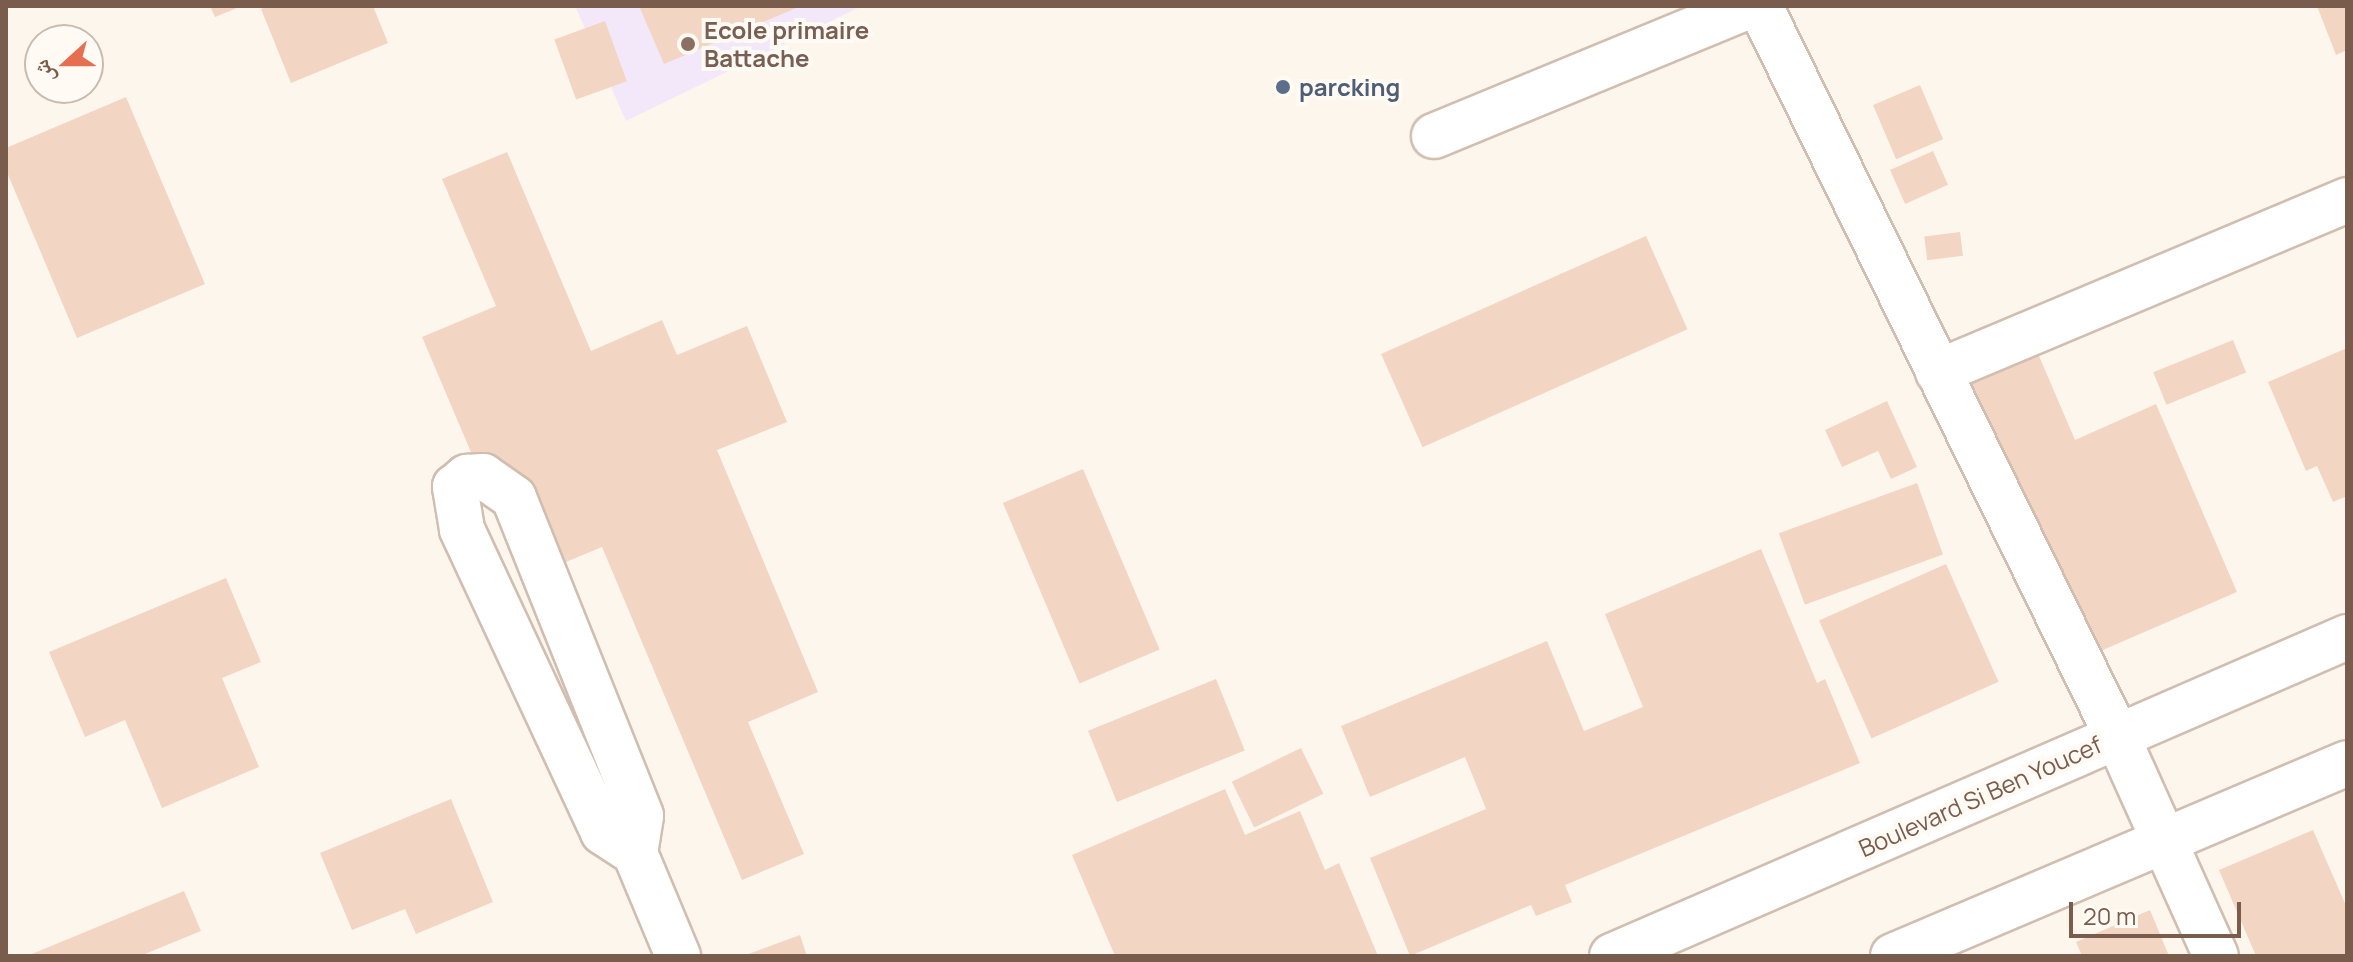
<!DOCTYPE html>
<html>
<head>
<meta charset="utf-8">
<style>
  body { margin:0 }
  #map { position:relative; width:2353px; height:962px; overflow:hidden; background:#fdf6ec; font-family:Manrope,"Noto Naskh Arabic",sans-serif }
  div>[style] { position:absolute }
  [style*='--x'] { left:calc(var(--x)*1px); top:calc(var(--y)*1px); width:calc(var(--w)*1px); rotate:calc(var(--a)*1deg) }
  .education>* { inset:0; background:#f3e8fa }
  .building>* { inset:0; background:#f3d5c3; transform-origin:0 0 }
  .roads { filter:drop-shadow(2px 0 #d1beb0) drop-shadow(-2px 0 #d1beb0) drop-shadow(0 2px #d1beb0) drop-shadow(0 -2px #d1beb0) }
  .minor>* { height:44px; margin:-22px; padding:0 22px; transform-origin:22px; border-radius:22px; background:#fff }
  .dots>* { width:22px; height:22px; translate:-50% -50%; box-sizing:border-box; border:4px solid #fffaf3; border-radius:50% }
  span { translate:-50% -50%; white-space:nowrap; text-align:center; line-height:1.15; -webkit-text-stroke:8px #fffaf3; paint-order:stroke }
  .education-label { font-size:24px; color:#785e54; font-weight:700 }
  .left { translate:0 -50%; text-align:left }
  .service-label { font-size:24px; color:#4e5e75; font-weight:700 }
  .street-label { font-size:24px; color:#7a5c4d }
  .frame { position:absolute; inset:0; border:8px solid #7a5c4d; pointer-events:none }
  .north { position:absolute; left:24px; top:24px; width:80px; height:80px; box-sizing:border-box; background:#fffaf3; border:2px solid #cabbb1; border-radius:50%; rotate:249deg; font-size:22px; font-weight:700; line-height:32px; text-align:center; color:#7a5c4d }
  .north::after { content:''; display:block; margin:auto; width:28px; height:36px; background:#e76f51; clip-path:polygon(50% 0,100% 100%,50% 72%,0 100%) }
  .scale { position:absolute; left:2069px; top:902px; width:172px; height:36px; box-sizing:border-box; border:4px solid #7a5c4d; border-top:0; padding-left:10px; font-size:24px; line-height:28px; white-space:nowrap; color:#7a5c4d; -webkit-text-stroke:6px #fffaf3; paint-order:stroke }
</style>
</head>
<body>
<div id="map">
  <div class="education">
    <div style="clip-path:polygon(575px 6px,862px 6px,626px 121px)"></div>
  </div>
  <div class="building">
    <div style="clip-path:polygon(210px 6px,242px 6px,215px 17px)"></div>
    <div style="clip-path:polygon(268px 6px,373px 6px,388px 43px,291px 83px,261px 9px)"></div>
    <div style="clip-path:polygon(639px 6px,801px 6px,664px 64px)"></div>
    <div style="clip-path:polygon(2317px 6px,2347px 6px,2347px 50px,2336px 55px)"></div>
    <div style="left:605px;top:21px;width:64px;height:54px;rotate:70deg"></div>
    <div style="left:1920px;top:85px;width:59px;height:51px;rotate:67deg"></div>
    <div style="clip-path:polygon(126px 97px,205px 284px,77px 338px,6px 170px,6px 148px)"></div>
    <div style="left:1933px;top:151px;width:37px;height:47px;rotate:66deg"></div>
    <div style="clip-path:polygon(507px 152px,591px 351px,662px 320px,677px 355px,747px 326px,787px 422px,717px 450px,818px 692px,748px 722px,804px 854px,742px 880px,602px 547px,525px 579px,422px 337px,496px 306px,442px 179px)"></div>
    <div style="left:1960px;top:232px;width:24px;height:36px;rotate:83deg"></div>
    <div style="left:1646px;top:236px;width:102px;height:290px;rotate:66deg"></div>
    <div style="left:2233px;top:340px;width:35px;height:86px;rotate:68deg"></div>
    <div style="clip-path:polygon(2033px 342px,2075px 440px,2156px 404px,2237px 592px,2082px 659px,1959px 374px)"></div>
    <div style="clip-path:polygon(2347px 348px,2347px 496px,2333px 502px,2317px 466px,2306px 471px,2268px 382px)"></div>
    <div style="clip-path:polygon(1887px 401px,1917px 467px,1891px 479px,1878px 451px,1842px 467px,1825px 430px)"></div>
    <div style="left:1083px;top:469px;width:196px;height:87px;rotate:67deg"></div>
    <div style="left:1917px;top:483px;width:76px;height:147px;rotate:70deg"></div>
    <div style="clip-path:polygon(1761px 549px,1817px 683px,1825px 679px,1860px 763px,1565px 885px,1572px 902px,1536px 916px,1531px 905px,1410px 956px,1370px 858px,1486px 809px,1465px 757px,1370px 797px,1341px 726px,1547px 641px,1584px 731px,1643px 707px,1605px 614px)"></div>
    <div style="left:1946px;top:564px;width:129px;height:139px;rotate:66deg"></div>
    <div style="clip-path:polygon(226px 578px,261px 662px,222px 678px,259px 767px,162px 808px,125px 720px,85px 737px,49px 652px)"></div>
    <div style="left:1216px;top:679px;width:77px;height:138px;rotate:68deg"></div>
    <div style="left:1301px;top:748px;width:51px;height:77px;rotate:64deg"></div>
    <div style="clip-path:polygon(1225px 789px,1245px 835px,1300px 811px,1325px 870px,1339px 863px,1378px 956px,1115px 956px,1072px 855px)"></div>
    <div style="clip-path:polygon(451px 799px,493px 902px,416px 934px,405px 909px,352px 930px,320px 853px)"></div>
    <div style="clip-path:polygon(2313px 830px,2347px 908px,2347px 956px,2256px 956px,2219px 870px)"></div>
    <div style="clip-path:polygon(184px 891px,201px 931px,140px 956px,27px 956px)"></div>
    <div style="clip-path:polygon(2150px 910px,2169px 956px,2082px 956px,2076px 942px)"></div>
    <div style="clip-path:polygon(800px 935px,807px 956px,743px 956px)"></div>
  </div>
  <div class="roads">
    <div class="minor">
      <div style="--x:1760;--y:6;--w:813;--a:63.94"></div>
      <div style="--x:2117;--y:736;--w:241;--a:65.8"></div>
      <div style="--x:1434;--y:136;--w:341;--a:-22.4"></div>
      <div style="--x:1938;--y:372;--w:444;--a:-22.8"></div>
      <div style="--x:635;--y:853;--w:38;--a:-147"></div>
      <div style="--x:603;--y:832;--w:334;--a:-115"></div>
      <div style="--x:462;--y:529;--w:43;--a:-99.5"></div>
      <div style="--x:455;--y:487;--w:16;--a:-40"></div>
      <div style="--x:467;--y:477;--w:16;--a:-4"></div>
      <div style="--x:483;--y:476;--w:38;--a:35"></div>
      <div style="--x:514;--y:498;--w:342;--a:68.2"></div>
      <div style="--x:641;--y:816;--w:37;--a:99"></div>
      <div style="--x:635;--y:853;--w:112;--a:67.3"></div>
      <div style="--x:1612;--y:956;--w:801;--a:-23.46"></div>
      <div style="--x:1893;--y:956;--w:493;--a:-23"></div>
    </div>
  </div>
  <div class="dots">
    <div style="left:688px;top:44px;background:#8d6e63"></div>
    <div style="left:1283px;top:87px;background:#5c6f8a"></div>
  </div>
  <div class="education-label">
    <span class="left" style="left:704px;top:44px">Ecole primaire<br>Battache</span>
  </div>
  <div class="service-label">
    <span class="left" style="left:1299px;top:87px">parcking</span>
  </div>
  <div class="street-label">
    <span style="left:1980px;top:796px;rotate:-24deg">Boulevard Si Ben Youcef</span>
  </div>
  <div class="frame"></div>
  <div class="north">ش</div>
  <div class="scale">20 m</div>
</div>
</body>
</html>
